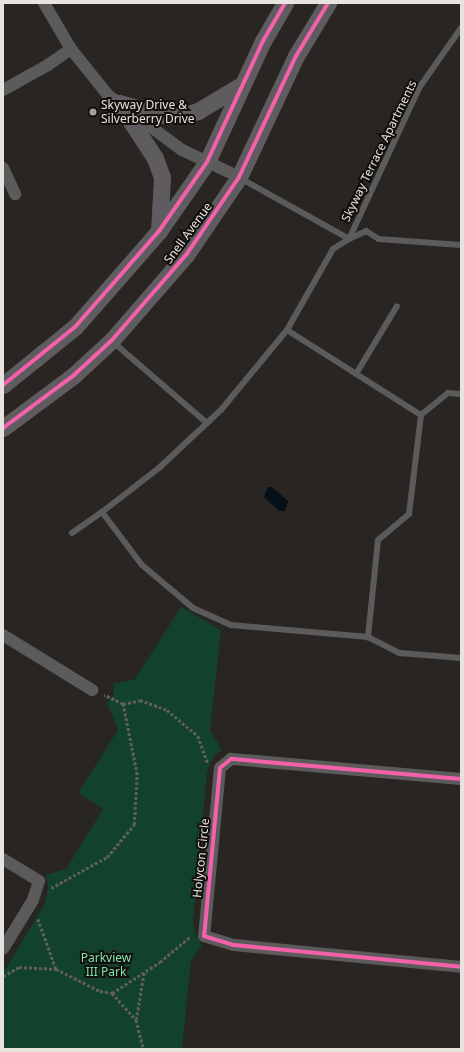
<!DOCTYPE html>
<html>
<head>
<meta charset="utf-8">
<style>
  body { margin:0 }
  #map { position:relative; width:464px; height:1052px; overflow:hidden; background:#282522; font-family:"Noto Sans",sans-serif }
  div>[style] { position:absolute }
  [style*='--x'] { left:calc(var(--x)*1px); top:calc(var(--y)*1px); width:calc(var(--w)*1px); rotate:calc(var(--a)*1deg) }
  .green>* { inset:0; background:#12422b }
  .water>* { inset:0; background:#04111a }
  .path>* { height:2.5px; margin-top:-1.25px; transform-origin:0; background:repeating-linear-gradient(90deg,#605e5e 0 3px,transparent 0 5px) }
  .service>* { height:6px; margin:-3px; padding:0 3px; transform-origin:3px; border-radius:3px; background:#5c5b5c }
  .minor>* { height:12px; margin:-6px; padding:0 6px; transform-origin:6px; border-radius:6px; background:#5c5b5c }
  .secondary>* { height:17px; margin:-8.5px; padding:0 8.5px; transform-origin:8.5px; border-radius:8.5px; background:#5e5c5e }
  .cycleway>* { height:4px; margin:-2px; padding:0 2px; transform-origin:2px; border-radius:2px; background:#f560ab }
  .dots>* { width:11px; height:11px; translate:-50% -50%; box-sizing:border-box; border:2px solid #120f0c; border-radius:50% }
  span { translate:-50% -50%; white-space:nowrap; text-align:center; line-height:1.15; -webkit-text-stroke:4px #120f0c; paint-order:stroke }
  .poi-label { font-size:12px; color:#e7e3df }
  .left { translate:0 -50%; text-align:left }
  .street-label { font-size:12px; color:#e7e3df }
  .park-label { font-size:12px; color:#7fe5ac }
  .frame { position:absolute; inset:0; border:4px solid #e7e3df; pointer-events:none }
</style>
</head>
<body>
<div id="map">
  <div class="green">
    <div style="clip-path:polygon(181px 607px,221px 630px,210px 730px,222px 750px,213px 757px,207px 772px,193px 923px,196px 936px,202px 945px,191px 961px,182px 1049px,3px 1049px,3px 973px,45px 903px,48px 887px,46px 875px,66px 869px,103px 809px,78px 793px,118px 730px,107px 703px,114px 694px,113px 684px,135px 679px)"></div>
  </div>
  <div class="water">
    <div style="clip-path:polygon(268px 487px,272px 487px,288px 501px,285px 511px,279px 511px,264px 497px)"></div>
  </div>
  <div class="path">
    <div style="--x:123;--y:704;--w:17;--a:-13"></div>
    <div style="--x:140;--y:700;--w:29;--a:20"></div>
    <div style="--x:167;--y:710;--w:40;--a:40"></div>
    <div style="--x:198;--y:736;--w:30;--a:70"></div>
    <div style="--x:51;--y:888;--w:64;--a:-29"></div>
    <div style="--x:107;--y:857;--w:42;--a:-49.8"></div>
    <div style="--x:134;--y:825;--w:50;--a:-86.6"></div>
    <div style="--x:137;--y:775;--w:72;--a:-101.2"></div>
    <div style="--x:123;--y:704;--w:21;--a:-155"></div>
    <div style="--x:38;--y:919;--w:53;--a:70.2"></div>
    <div style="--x:3;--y:976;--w:18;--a:-29"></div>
    <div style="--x:19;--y:967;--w:37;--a:3"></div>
    <div style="--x:56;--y:969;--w:49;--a:26.6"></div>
    <div style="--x:100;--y:991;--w:12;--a:9"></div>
    <div style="--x:112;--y:993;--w:36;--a:48"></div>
    <div style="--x:136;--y:1020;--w:30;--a:75"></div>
    <div style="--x:112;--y:993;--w:57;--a:-32.9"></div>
    <div style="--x:160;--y:962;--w:39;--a:-40"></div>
    <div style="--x:136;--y:1020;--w:49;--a:-80.5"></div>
  </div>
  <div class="service">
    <div style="--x:240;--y:178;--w:125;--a:29.2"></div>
    <div style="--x:349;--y:239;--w:166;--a:-65.1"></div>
    <div style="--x:419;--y:88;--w:73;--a:-55"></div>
    <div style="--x:287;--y:330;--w:93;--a:-60.4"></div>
    <div style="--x:333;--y:249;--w:19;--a:-32"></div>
    <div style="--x:349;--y:239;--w:19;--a:-25"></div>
    <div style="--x:366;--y:231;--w:15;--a:32"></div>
    <div style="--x:379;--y:239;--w:82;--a:4.2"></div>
    <div style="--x:113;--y:342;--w:124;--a:40.8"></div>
    <div style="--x:356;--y:374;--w:79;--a:-58.9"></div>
    <div style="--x:461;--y:394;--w:13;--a:-176"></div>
    <div style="--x:448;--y:393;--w:35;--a:141"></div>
    <div style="--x:421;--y:415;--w:100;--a:96.9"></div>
    <div style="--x:409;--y:514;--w:40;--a:140"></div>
    <div style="--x:378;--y:540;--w:98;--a:95.9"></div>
    <div style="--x:368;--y:637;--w:36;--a:27"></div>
    <div style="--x:400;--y:653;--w:61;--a:4.7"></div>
    <div style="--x:102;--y:512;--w:73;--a:-37.8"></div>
    <div style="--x:160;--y:467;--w:83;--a:-43.1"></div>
    <div style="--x:221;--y:410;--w:104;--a:-50.5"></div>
    <div style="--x:287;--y:330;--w:159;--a:32.4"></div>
    <div style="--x:72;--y:533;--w:37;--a:-35"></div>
    <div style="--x:102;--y:512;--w:66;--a:53"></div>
    <div style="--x:142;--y:565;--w:67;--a:40.1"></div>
    <div style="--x:193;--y:608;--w:42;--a:24.1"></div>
    <div style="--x:231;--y:625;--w:138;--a:5"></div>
  </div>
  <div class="minor">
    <div style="--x:44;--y:3;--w:53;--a:59.6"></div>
    <div style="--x:71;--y:49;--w:59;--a:51.2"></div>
    <div style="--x:108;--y:95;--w:92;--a:36.6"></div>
    <div style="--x:182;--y:150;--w:63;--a:25.3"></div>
    <div style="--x:3;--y:90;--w:51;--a:-29.1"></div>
    <div style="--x:48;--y:65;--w:28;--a:-35"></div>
    <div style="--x:3;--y:168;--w:29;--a:65"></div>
    <div style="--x:3;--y:635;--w:105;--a:31.7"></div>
    <div style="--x:461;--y:779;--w:231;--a:-175"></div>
    <div style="--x:231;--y:759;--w:14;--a:141"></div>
    <div style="--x:220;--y:768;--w:169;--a:95.4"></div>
    <div style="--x:204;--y:936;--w:31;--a:17"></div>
    <div style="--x:234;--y:945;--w:228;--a:5.5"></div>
    <div style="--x:3;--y:859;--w:42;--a:31.4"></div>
    <div style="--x:39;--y:881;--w:20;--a:108"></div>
    <div style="--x:33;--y:900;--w:57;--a:121.5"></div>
  </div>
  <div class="secondary">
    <div style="--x:119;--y:103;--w:66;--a:56.8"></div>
    <div style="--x:155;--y:158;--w:20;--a:70"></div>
    <div style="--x:162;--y:177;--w:53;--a:93.2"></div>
    <div style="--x:119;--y:103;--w:50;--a:15.2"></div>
    <div style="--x:167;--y:116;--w:18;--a:-3"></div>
    <div style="--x:185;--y:115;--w:14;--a:-17"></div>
    <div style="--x:198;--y:111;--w:52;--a:-31"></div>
    <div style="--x:3;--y:385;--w:92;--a:-38.9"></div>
    <div style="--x:75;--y:327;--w:128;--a:-48.8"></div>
    <div style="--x:159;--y:231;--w:84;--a:-55.2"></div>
    <div style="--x:207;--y:162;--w:133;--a:-65.2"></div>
    <div style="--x:263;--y:41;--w:44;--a:-59.9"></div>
    <div style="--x:3;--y:428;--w:89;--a:-36.7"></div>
    <div style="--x:74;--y:375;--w:52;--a:-42.6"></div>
    <div style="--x:112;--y:340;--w:113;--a:-49"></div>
    <div style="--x:186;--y:255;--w:94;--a:-55.8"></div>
    <div style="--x:239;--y:177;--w:134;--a:-64.8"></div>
    <div style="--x:296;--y:56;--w:62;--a:-58.9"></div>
  </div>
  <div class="cycleway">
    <div style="--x:3;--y:385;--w:92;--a:-38.9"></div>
    <div style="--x:75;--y:327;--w:128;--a:-48.8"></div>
    <div style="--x:159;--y:231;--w:84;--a:-55.2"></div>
    <div style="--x:207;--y:162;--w:133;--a:-65.2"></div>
    <div style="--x:263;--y:41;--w:44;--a:-59.9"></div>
    <div style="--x:3;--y:428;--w:89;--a:-36.7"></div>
    <div style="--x:74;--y:375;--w:52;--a:-42.6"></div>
    <div style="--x:112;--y:340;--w:113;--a:-49"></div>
    <div style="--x:186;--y:255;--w:94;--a:-55.8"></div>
    <div style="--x:239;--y:177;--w:134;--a:-64.8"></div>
    <div style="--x:296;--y:56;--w:62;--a:-58.9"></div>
    <div style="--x:461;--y:779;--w:231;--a:-175"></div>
    <div style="--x:231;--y:759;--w:14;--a:141"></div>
    <div style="--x:220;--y:768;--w:169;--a:95.4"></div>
    <div style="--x:204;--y:936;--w:31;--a:17"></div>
    <div style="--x:234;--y:945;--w:228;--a:5.5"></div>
  </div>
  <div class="dots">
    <div style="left:93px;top:112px;background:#a4a09d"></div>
  </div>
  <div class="poi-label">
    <span class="left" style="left:101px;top:112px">Skyway Drive &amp;<br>Silverberry Drive</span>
  </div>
  <div class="street-label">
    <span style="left:379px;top:151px;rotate:-64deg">Skyway Terrace Apartments</span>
    <span style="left:188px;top:233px;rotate:-54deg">Snell Avenue</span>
    <span style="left:201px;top:858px;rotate:-84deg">Holycon Circle</span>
  </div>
  <div class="park-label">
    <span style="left:106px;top:965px">Parkview<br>III Park</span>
  </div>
  <div class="frame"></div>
</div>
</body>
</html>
